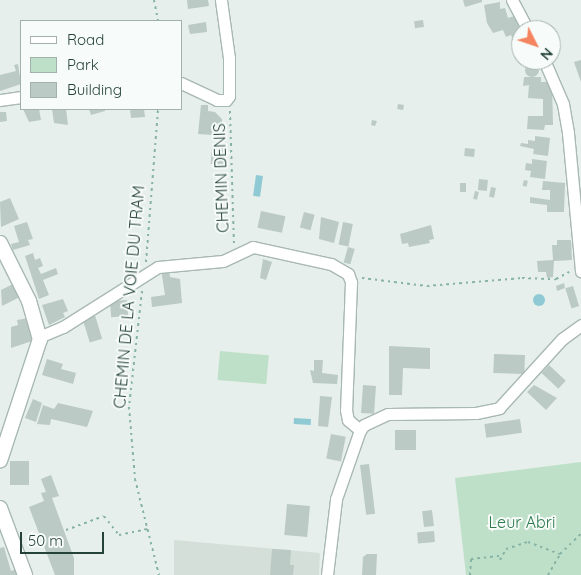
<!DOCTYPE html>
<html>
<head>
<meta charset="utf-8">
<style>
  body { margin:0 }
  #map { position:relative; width:581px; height:575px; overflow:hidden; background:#e6efeb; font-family:Quicksand,sans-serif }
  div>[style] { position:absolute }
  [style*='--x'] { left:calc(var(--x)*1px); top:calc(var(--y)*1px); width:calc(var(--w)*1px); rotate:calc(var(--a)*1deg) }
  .built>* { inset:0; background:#d4dfda }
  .green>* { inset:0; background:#bfe0c8; transform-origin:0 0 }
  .water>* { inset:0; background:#8ec9d4; transform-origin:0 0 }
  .round { border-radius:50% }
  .building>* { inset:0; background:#bbcac4; transform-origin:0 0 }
  .path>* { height:2px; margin-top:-1px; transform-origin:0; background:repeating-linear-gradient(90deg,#86b3a5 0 2.5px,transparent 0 6.5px) }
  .roads { filter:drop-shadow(1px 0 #a8b8b2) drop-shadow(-1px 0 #a8b8b2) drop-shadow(0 1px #a8b8b2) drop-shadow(0 -1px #a8b8b2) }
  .minor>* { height:11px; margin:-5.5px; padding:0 5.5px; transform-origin:5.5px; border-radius:5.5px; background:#fff }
  .tertiary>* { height:14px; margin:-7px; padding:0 7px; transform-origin:7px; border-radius:7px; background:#fff }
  span { translate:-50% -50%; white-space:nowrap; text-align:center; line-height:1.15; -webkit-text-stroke:4px #f7fbf9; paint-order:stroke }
  .street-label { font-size:16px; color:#24423a }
  .park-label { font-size:16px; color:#2d7a4b }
  .legend { position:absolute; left:20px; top:20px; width:162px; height:90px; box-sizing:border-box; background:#f7fbf9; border:1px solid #a3b1ad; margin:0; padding:6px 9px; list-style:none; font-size:15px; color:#24423a }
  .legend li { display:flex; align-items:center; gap:10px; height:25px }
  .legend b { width:25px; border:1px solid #a3b1ad }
  .north { position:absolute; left:511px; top:20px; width:50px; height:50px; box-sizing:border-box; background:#f7fbf9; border:1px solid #a3b1ad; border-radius:50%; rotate:131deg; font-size:14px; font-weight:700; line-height:20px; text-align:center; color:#24423a }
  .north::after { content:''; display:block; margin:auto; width:18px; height:22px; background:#f4845f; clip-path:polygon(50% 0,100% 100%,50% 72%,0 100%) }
  .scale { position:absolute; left:20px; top:532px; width:84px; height:22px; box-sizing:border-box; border:2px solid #24423a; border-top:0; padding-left:6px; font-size:15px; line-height:18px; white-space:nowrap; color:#24423a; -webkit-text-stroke:4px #f7fbf9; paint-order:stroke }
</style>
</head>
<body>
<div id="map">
  <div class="built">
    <div style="clip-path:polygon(174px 540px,320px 553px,319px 575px,174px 575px)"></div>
  </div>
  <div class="green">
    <div style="left:220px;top:351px;width:49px;height:29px;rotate:5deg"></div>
    <div style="clip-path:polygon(581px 462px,581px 575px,466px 575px,455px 478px)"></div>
  </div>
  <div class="water">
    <div style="left:256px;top:175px;width:7px;height:21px;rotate:8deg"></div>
    <div class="round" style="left:533px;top:294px;width:12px;height:12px"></div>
    <div style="left:294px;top:418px;width:17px;height:6px;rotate:3deg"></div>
  </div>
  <div class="building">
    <div style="clip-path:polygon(187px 0,208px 0,209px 6px,188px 9px)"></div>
    <div style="clip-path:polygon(463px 0,482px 0,482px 2px,465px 7px)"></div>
    <div style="clip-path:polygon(500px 2px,500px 9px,505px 8px,508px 18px,514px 16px,521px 32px,521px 60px,511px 35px,506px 37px,503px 30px,493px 33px,487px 23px,484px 5px)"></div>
    <div style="left:423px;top:20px;width:7px;height:9px;rotate:82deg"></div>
    <div style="clip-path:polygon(206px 22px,207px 32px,190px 34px,188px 25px)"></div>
    <div style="clip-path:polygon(581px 60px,581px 82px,574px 62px)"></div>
    <div class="round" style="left:525px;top:63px;width:14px;height:14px"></div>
    <div style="clip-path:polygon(18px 64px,21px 84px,0 91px,0 75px,16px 71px,14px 65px)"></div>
    <div style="clip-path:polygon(524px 77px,541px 77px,541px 82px,552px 82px,553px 125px,545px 125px,544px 130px,527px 129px,528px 116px,543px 116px,543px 99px,528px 98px,529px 85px,523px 86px)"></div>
    <div style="left:398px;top:104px;width:6px;height:5px;rotate:9deg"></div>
    <div style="clip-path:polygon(201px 105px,208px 105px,208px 111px,215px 112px,222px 119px,222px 129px,213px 128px,213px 135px,198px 134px)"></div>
    <div style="clip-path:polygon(23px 109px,39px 109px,41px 120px,29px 122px)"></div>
    <div style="clip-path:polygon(52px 109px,66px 109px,68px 125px,54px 123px)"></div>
    <div style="clip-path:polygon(89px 109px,105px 109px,105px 111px,91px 115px)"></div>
    <div style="clip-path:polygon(130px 109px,144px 109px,145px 117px,131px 118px)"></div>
    <div style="clip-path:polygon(0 112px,6px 112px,7px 121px,0 122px)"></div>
    <div style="clip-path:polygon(372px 120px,377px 121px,375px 126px,371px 125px)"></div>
    <div style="clip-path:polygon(535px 136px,550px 138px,548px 156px,533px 154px,534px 149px,520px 146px,521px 143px,528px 144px,528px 140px,535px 141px)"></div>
    <div style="left:212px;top:146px;width:14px;height:20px;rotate:4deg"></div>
    <div style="left:465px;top:148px;width:10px;height:8px;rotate:6deg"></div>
    <div style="clip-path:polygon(532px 159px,547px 161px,545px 179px,530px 177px,531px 171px,525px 170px,526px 163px,532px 164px)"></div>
    <div style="left:479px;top:179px;width:9px;height:11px;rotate:6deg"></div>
    <div style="left:524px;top:180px;width:4px;height:6px;rotate:14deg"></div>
    <div style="clip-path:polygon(543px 181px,565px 183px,564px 212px,547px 212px,547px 205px,530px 203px,530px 197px,550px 200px,550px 190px,542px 190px)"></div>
    <div style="left:460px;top:183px;width:6px;height:9px"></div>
    <div style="left:491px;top:187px;width:5px;height:10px;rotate:11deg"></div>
    <div style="left:475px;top:191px;width:4px;height:8px;rotate:14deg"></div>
    <div style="clip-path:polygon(10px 198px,19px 219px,1px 227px,0 202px)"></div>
    <div style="left:261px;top:211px;width:25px;height:17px;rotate:12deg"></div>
    <div style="left:304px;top:212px;width:11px;height:16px;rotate:15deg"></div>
    <div style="clip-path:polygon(321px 217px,339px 222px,334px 243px,319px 239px)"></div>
    <div style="clip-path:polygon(27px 222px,33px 239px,28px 240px,30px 245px,13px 250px,11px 244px,19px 242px,14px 226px)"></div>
    <div style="left:343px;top:222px;width:10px;height:23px;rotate:11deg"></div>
    <div style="clip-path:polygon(431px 225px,434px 239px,429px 240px,430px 243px,409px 247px,408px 243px,402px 244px,400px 234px)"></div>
    <div style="clip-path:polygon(557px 240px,571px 240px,572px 260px,554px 261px,553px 277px,547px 278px,546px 272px,538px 272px,537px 261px,553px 260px,552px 245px,557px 245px)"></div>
    <div style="left:348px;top:247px;width:7px;height:16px;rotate:16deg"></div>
    <div style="clip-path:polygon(33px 253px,35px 260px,40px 258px,43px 266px,38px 268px,41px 274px,56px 268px,58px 274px,43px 280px,49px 295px,39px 299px,25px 256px)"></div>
    <div style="clip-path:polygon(263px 259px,272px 262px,266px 280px,260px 278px)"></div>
    <div style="clip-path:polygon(169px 268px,170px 277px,180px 279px,182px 303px,152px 307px,151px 297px,165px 295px,161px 269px)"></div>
    <div style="clip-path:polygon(564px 283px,565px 288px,557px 291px,556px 286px)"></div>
    <div style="clip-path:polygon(13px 284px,20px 297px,2px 306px,1px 290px)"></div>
    <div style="left:573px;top:286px;width:21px;height:8px;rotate:73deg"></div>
    <div style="clip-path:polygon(63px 299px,68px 311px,63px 313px,65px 317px,49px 325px,42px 305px)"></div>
    <div style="left:127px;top:300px;width:16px;height:17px;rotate:86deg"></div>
    <div style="left:94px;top:312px;width:28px;height:13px;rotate:73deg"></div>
    <div style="clip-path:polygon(29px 318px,32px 341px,11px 348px,11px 327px,18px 325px,17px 320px)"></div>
    <div style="clip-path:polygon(389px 346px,430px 348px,430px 369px,403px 368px,402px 395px,389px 395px)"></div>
    <div style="left:494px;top:354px;width:31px;height:19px;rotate:2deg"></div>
    <div style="clip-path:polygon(47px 359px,63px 364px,61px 369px,76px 373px,73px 384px,42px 375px)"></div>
    <div style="clip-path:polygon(314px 360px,323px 360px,322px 373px,338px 375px,337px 384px,313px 383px,310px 370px,314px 371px)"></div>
    <div style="left:549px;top:365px;width:23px;height:11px;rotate:43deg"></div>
    <div style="left:363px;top:385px;width:13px;height:28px;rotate:4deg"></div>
    <div style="clip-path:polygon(534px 385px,557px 398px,546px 410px,527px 392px)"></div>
    <div style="clip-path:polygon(320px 396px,332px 397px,328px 427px,318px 426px)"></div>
    <div style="clip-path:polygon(33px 399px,42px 403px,36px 422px,25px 418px)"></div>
    <div style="clip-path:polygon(58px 403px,93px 411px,87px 427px,51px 419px,50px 425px,37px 424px,43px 405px,54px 409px)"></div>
    <div style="left:520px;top:419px;width:14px;height:36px;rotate:82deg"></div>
    <div style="left:395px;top:430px;width:21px;height:20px"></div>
    <div style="left:331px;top:434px;width:15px;height:25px;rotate:11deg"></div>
    <div style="left:29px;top:461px;width:24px;height:19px;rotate:90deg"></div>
    <div style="left:369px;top:464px;width:50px;height:9px;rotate:83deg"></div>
    <div style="clip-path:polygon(51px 475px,59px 496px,52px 498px,74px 558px,74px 575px,55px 575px,29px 507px,44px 501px,41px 493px,46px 492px,41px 479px)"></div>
    <div style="left:287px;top:504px;width:23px;height:31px;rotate:5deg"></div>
    <div style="left:432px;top:510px;width:16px;height:10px;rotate:83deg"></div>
    <div style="left:434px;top:531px;width:11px;height:17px;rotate:85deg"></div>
    <div style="clip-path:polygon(4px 547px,11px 571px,16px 569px,18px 575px,0 575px,0 548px)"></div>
    <div style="clip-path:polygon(272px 549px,291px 550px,290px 565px,294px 565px,293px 575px,270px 575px)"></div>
    <div style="clip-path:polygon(367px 554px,377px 554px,376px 575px,362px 575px,363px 557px)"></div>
  </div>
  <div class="path">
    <div style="--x:154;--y:0;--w:21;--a:79"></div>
    <div style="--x:230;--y:111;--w:133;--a:88.3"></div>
    <div style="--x:146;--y:262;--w:153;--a:-85.5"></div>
    <div style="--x:362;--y:278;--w:65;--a:7"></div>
    <div style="--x:427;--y:286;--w:95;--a:-4.8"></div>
    <div style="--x:522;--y:278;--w:34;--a:2"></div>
    <div style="--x:556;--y:279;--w:15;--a:-28"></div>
    <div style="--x:142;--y:291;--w:117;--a:96.4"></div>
    <div style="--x:129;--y:407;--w:72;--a:85.2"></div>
    <div style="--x:135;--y:479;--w:99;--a:76"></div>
    <div style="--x:66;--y:530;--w:40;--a:-20.2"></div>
    <div style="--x:104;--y:516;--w:24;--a:52"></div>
    <div style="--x:119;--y:535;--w:29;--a:-12"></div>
    <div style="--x:500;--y:560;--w:13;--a:-61"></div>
    <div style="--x:506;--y:549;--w:23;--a:-18"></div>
    <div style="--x:528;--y:542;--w:34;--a:21"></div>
    <div style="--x:470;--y:575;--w:16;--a:-86"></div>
    <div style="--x:471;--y:559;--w:30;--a:-6"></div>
    <div style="--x:548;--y:575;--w:24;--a:-60"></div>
    <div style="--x:560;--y:554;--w:29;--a:-44"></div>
  </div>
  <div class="roads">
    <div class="minor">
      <div style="--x:512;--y:0;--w:34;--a:62"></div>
      <div style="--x:544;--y:60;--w:48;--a:66.6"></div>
      <div style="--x:563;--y:104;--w:29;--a:80"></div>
      <div style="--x:568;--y:133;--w:139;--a:84.6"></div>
      <div style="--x:181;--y:83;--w:40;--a:25"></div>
      <div style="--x:217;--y:100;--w:9;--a:0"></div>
      <div style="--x:226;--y:100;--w:5;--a:-53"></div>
      <div style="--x:229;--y:96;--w:38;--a:-90"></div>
      <div style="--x:229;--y:58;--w:59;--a:-97.9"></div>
      <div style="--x:0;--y:100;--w:21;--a:-8"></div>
      <div style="--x:39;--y:337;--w:26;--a:-23"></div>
      <div style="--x:63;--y:327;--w:112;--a:-32.3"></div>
      <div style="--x:158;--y:267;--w:65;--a:-5.3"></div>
      <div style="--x:223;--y:261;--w:33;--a:-25"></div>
      <div style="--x:253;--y:247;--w:80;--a:12.3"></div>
      <div style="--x:331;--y:264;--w:20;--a:30"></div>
      <div style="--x:348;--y:274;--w:9;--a:69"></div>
      <div style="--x:351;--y:282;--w:128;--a:92.2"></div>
      <div style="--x:346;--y:410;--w:10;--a:79"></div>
      <div style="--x:348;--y:420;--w:16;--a:40"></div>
      <div style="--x:327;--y:575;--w:77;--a:-83.2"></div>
      <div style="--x:336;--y:499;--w:73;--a:-70.8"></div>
      <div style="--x:360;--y:430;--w:6;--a:-51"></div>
      <div style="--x:364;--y:425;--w:26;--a:-25"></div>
      <div style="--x:388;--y:414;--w:88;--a:-0.7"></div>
      <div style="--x:476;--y:413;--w:24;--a:-12"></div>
      <div style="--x:499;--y:408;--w:93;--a:-47.6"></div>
      <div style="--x:562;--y:339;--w:24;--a:-36"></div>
    </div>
    <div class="tertiary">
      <div style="--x:0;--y:243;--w:65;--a:63.4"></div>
      <div style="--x:29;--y:301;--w:40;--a:74"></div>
      <div style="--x:40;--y:339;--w:128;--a:108.2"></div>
      <div style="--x:0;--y:508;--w:72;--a:69.5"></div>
    </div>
  </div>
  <div class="street-label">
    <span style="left:221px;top:178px;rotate:-92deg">CHEMIN DENIS</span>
    <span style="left:129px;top:297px;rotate:-85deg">CHEMIN DE LA VOIE DU TRAM</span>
  </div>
  <div class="park-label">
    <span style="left:522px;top:522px">Leur Abri</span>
  </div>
  <ul class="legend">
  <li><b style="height:6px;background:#fff"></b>Road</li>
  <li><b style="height:14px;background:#bfe0c8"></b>Park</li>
  <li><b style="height:14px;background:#bbcac4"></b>Building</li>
  </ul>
  <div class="north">N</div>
  <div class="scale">50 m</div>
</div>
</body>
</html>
